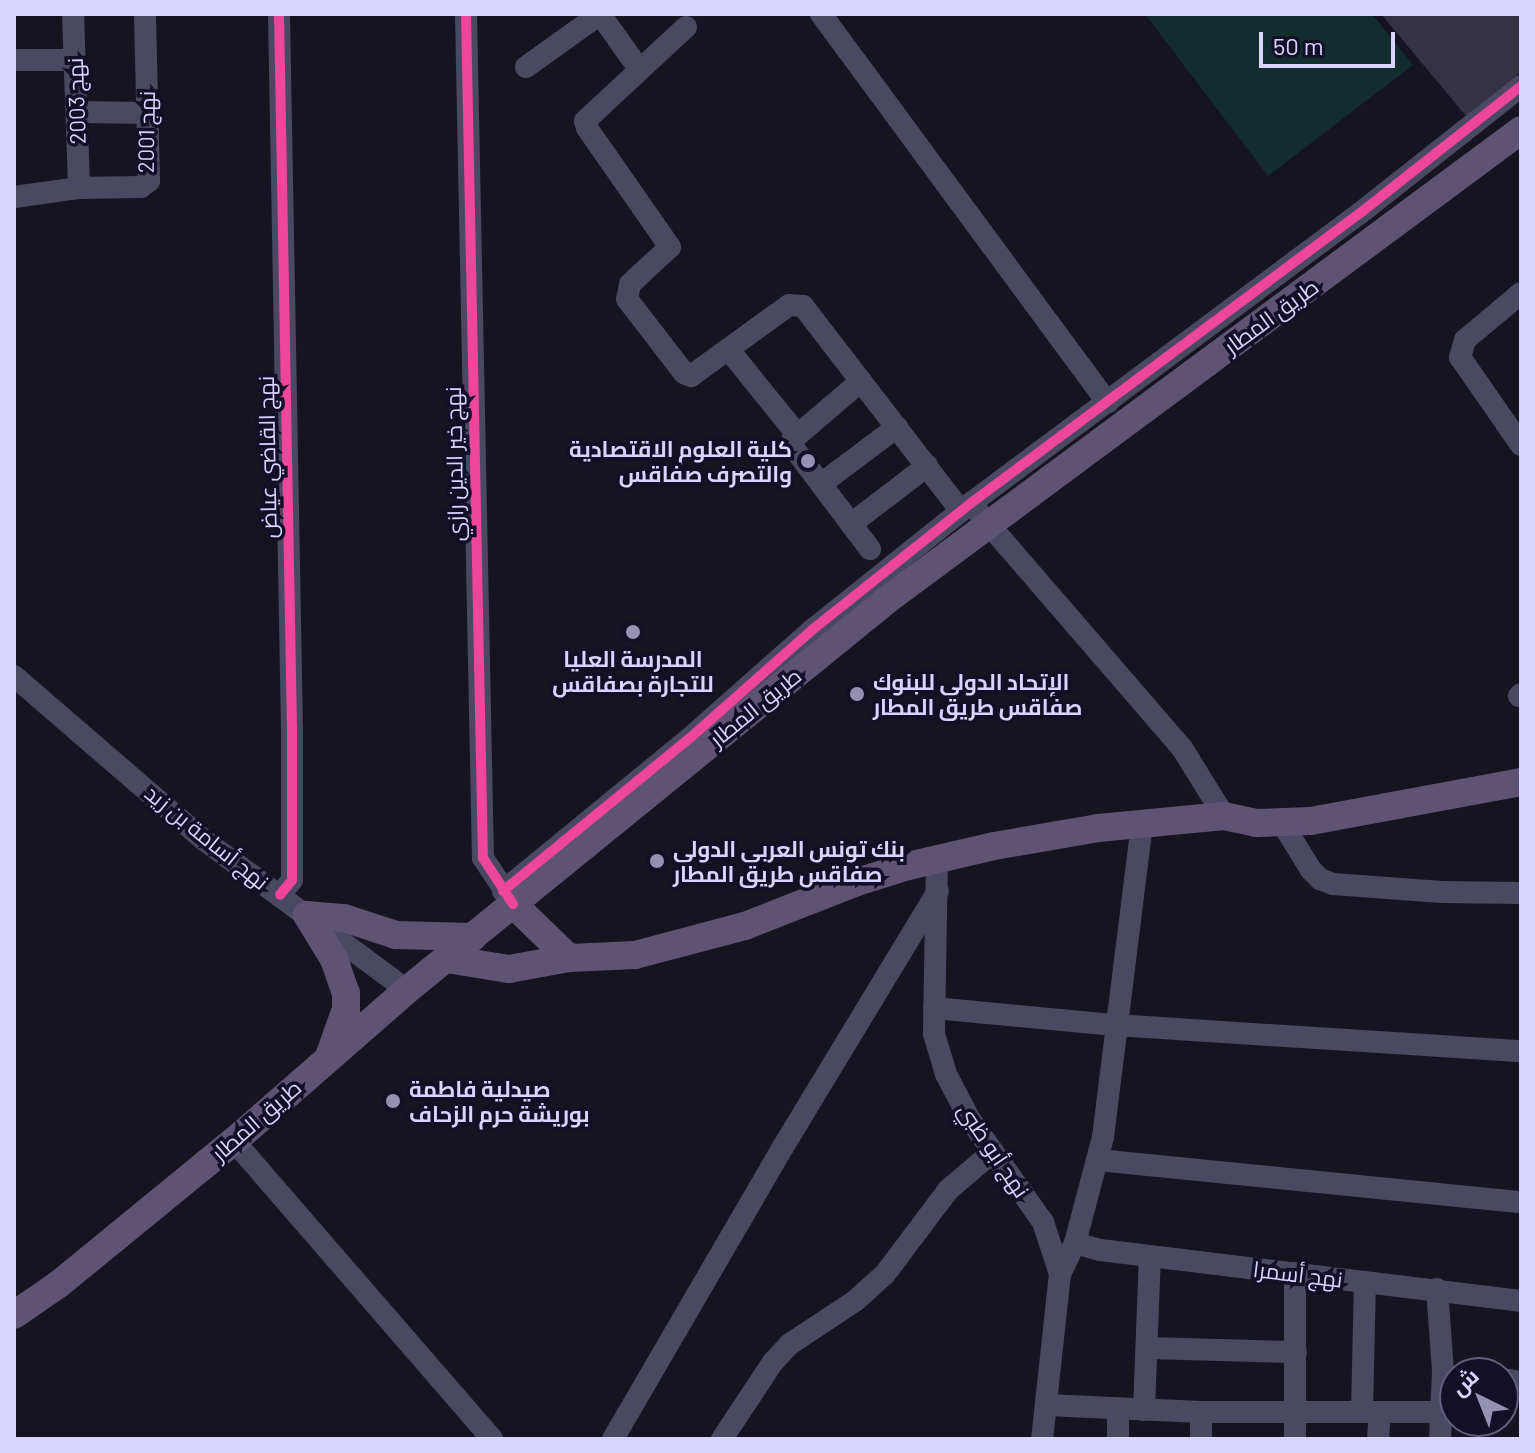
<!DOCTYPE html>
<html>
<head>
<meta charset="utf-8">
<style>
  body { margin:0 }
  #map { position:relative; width:1535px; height:1453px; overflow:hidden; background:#161421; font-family:Barlow,Cairo,sans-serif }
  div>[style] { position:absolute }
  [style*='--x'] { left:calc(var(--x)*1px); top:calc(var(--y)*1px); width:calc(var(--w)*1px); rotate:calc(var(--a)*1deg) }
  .green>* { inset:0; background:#132c2d }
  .building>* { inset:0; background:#343243 }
  .minor>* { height:22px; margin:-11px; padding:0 11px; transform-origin:11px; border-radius:11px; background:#4a4962 }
  .major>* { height:28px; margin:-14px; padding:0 14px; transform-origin:14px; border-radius:14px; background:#5e5373 }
  .cycleway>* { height:10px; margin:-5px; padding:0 5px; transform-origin:5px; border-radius:5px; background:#ed469a }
  .dots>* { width:22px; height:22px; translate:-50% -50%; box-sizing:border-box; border:4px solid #130f26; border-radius:50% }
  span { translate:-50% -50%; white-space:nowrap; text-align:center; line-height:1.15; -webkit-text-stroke:7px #130f26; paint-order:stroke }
  .street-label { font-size:22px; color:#d9d4ff }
  .poi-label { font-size:22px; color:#d9d4ff; font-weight:700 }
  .right { translate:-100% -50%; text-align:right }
  .left { translate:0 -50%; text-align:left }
  .frame { position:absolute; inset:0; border:16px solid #d9d4ff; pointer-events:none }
  .north { position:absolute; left:1439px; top:1357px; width:80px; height:80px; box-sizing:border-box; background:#130f26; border:2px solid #625e7d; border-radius:50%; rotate:317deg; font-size:22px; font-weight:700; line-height:32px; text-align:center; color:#d9d4ff }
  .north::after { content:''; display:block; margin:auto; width:28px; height:36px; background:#9591b1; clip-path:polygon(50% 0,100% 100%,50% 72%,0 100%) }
  .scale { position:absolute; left:1259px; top:32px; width:136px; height:36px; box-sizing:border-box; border:4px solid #d9d4ff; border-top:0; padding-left:10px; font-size:24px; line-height:28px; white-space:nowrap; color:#d9d4ff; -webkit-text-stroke:6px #130f26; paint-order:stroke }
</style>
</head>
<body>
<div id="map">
  <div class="green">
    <div style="clip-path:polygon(1145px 14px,1372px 14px,1413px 65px,1268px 176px)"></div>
  </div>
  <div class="building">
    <div style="clip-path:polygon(1381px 14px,1521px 14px,1521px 72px,1466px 116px)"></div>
  </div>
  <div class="minor">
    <div style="--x:73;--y:14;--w:174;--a:88"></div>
    <div style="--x:279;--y:14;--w:714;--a:88.96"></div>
    <div style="--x:292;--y:728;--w:152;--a:90"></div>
    <div style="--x:292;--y:880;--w:19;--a:129"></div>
    <div style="--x:466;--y:14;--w:844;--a:88.85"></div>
    <div style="--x:483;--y:858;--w:50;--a:56.3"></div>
    <div style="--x:600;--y:14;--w:67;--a:54.7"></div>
    <div style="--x:821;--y:14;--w:483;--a:53.6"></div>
    <div style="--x:686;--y:27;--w:138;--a:137.1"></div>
    <div style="--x:585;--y:121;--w:7;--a:74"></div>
    <div style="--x:587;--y:128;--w:145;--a:55.1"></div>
    <div style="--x:670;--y:247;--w:54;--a:137.2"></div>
    <div style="--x:630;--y:284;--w:15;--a:101"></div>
    <div style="--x:627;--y:299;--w:93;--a:52.4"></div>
    <div style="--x:684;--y:373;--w:8;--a:23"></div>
    <div style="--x:691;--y:376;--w:121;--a:-35.9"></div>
    <div style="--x:789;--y:305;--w:14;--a:4"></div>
    <div style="--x:803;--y:306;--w:259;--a:52.4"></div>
    <div style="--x:14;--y:60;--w:61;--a:0"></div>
    <div style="--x:526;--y:67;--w:91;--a:-35.6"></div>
    <div style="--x:77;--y:112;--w:71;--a:0.8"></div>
    <div style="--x:14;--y:197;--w:66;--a:-7.9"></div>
    <div style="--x:79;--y:188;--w:62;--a:-0.9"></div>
    <div style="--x:141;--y:187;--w:10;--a:-37"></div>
    <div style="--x:149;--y:181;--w:167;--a:-91.4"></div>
    <div style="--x:1521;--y:293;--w:73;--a:140"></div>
    <div style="--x:1465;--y:340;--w:18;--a:106"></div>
    <div style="--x:1460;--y:357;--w:107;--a:55.3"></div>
    <div style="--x:729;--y:350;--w:107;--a:51.1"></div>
    <div style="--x:861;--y:381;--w:91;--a:139.5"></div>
    <div style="--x:792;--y:440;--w:7;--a:82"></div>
    <div style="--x:793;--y:447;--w:128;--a:53"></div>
    <div style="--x:821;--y:484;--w:95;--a:-36.9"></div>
    <div style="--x:979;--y:513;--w:311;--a:49.2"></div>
    <div style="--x:1182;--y:748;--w:80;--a:58.3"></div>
    <div style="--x:851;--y:524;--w:96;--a:-37.3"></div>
    <div style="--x:14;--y:676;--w:251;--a:40.8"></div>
    <div style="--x:204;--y:840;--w:252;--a:36.5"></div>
    <div style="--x:1519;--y:696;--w:3;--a:-45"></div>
    <div style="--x:1282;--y:823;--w:55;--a:58.3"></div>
    <div style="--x:1311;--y:870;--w:13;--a:45"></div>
    <div style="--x:1320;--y:879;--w:14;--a:21"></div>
    <div style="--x:1333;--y:884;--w:109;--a:4.2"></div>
    <div style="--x:1442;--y:892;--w:79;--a:0.7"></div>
    <div style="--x:937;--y:858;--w:176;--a:91"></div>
    <div style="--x:934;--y:1034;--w:42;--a:73.3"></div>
    <div style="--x:946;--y:1074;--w:50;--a:62.4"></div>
    <div style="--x:969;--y:1118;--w:128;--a:54.6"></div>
    <div style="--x:1043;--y:1222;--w:55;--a:71.9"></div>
    <div style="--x:1060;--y:1274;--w:166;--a:96.2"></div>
    <div style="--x:503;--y:891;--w:242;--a:-39.3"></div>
    <div style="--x:690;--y:738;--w:163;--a:-41.5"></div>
    <div style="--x:812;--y:630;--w:203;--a:-38.6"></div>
    <div style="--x:971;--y:503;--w:484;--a:-36.7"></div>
    <div style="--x:1359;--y:214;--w:206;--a:-38.3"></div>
    <div style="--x:934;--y:1008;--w:182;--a:5.4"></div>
    <div style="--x:1115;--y:1025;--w:407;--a:3.7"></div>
    <div style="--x:234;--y:1141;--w:394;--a:49.1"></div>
    <div style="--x:1098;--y:1160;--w:425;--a:5.7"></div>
    <div style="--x:1075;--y:1243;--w:26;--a:16"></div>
    <div style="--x:1100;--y:1250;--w:424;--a:6.9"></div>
    <div style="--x:1295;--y:1273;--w:166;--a:90"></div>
    <div style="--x:1060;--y:1274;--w:34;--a:-64"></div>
    <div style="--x:1075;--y:1243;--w:110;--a:-75.2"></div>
    <div style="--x:1103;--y:1137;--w:315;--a:-82.9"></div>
    <div style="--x:1437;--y:1289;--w:82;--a:85.8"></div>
    <div style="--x:1443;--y:1371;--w:68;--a:92.5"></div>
    <div style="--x:1149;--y:1348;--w:147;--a:1.6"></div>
    <div style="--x:1503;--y:1379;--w:18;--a:9"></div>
    <div style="--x:1046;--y:1405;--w:155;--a:2.6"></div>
    <div style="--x:1201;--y:1412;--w:240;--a:0"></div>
    <div style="--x:1144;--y:1410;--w:154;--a:-87.8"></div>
    <div style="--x:1201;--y:1412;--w:27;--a:90"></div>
    <div style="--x:1362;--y:1412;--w:130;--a:-88.7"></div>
    <div style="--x:613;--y:1439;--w:338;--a:-59.8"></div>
    <div style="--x:783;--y:1147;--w:299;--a:-58.8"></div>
    <div style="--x:722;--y:1439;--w:92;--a:-56.5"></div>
    <div style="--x:773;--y:1362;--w:25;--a:-47"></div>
    <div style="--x:790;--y:1344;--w:78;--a:-33.5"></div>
    <div style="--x:855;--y:1301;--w:40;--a:-42"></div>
    <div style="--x:885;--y:1274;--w:105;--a:-53.1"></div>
    <div style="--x:948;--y:1190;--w:59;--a:-40.2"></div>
    <div style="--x:1118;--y:1439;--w:30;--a:-90"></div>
    <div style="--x:1378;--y:1439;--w:27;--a:-86"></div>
  </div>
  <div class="major">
    <div style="--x:513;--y:904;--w:78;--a:44"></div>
    <div style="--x:307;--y:915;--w:37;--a:5"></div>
    <div style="--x:344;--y:918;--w:55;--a:18.1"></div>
    <div style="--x:396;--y:935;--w:77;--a:1.5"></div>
    <div style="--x:307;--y:915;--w:52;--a:58.5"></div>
    <div style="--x:334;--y:959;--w:36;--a:71"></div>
    <div style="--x:346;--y:993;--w:16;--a:90"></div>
    <div style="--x:346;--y:1009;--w:48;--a:109.6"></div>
    <div style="--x:447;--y:959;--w:63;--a:9.2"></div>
    <div style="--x:509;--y:969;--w:61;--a:-10.4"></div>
    <div style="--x:569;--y:958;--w:66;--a:-2.6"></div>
    <div style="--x:635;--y:955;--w:114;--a:-14.8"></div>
    <div style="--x:745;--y:926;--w:117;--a:-21.5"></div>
    <div style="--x:854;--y:883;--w:57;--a:-17.5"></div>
    <div style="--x:908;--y:866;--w:88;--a:-13.1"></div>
    <div style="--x:994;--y:846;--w:106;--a:-9.8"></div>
    <div style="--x:1098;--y:828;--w:127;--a:-5.4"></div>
    <div style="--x:1224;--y:816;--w:33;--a:12"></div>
    <div style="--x:1256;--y:823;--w:55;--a:-2.1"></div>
    <div style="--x:1311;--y:821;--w:214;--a:-10.5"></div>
    <div style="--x:14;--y:1315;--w:55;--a:-34.6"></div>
    <div style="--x:59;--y:1284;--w:226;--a:-39.3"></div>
    <div style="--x:234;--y:1141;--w:230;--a:-41.1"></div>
    <div style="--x:407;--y:990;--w:618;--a:-39.09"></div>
    <div style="--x:887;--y:600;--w:789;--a:-36.55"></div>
  </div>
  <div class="cycleway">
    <div style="--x:279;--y:14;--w:714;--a:88.96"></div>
    <div style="--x:292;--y:728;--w:152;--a:90"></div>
    <div style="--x:292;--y:880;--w:19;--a:129"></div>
    <div style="--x:466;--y:14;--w:844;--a:88.85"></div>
    <div style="--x:483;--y:858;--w:55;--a:56.9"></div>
    <div style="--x:503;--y:891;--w:242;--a:-39.3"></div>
    <div style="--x:690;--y:738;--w:163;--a:-41.5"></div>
    <div style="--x:812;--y:630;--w:203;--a:-38.6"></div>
    <div style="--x:971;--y:503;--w:484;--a:-36.7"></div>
    <div style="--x:1359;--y:214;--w:206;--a:-38.3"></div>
  </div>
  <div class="dots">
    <div style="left:808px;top:461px;background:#9591b1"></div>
    <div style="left:633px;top:632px;background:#9591b1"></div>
    <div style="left:857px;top:694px;background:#9591b1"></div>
    <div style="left:657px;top:861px;background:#9591b1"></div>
    <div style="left:393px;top:1101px;background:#9591b1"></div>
  </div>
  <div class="street-label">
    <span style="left:76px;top:101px;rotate:-92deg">نهج 2003</span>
    <span style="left:146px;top:132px;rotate:-89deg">نهج 2001</span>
    <span style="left:1271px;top:316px;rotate:-36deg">طريق المطار</span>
    <span style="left:267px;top:457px;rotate:-91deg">نهج القاضي عياض</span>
    <span style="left:454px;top:464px;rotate:-91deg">نهج خير الدين رازي</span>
    <span style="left:755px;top:707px;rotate:-39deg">طريق المطار</span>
    <span style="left:207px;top:837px;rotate:39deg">نهج أسامة بن زيد</span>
    <span style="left:256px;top:1120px;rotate:-41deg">طريق المطار</span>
    <span style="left:994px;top:1150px;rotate:56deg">نهج أبو ظبي</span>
    <span style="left:1298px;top:1274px;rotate:7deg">نهج أسمرا</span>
  </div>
  <div class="poi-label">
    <span class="right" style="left:792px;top:461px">كلية العلوم الاقتصادية<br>والتصرف صفاقس</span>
    <span style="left:633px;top:671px">المدرسة العليا<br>للتجارة بصفاقس</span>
    <span class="left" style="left:873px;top:694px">الإتحاد الدولي للبنوك<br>صفاقس طريق المطار</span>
    <span class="left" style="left:673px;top:861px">بنك تونس العربي الدولي<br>صفاقس طريق المطار</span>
    <span class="left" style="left:409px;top:1101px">صيدلية فاطمة<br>بوريشة حرم الزحاف</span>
  </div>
  <div class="frame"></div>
  <div class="north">ش</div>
  <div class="scale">50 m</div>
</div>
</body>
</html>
